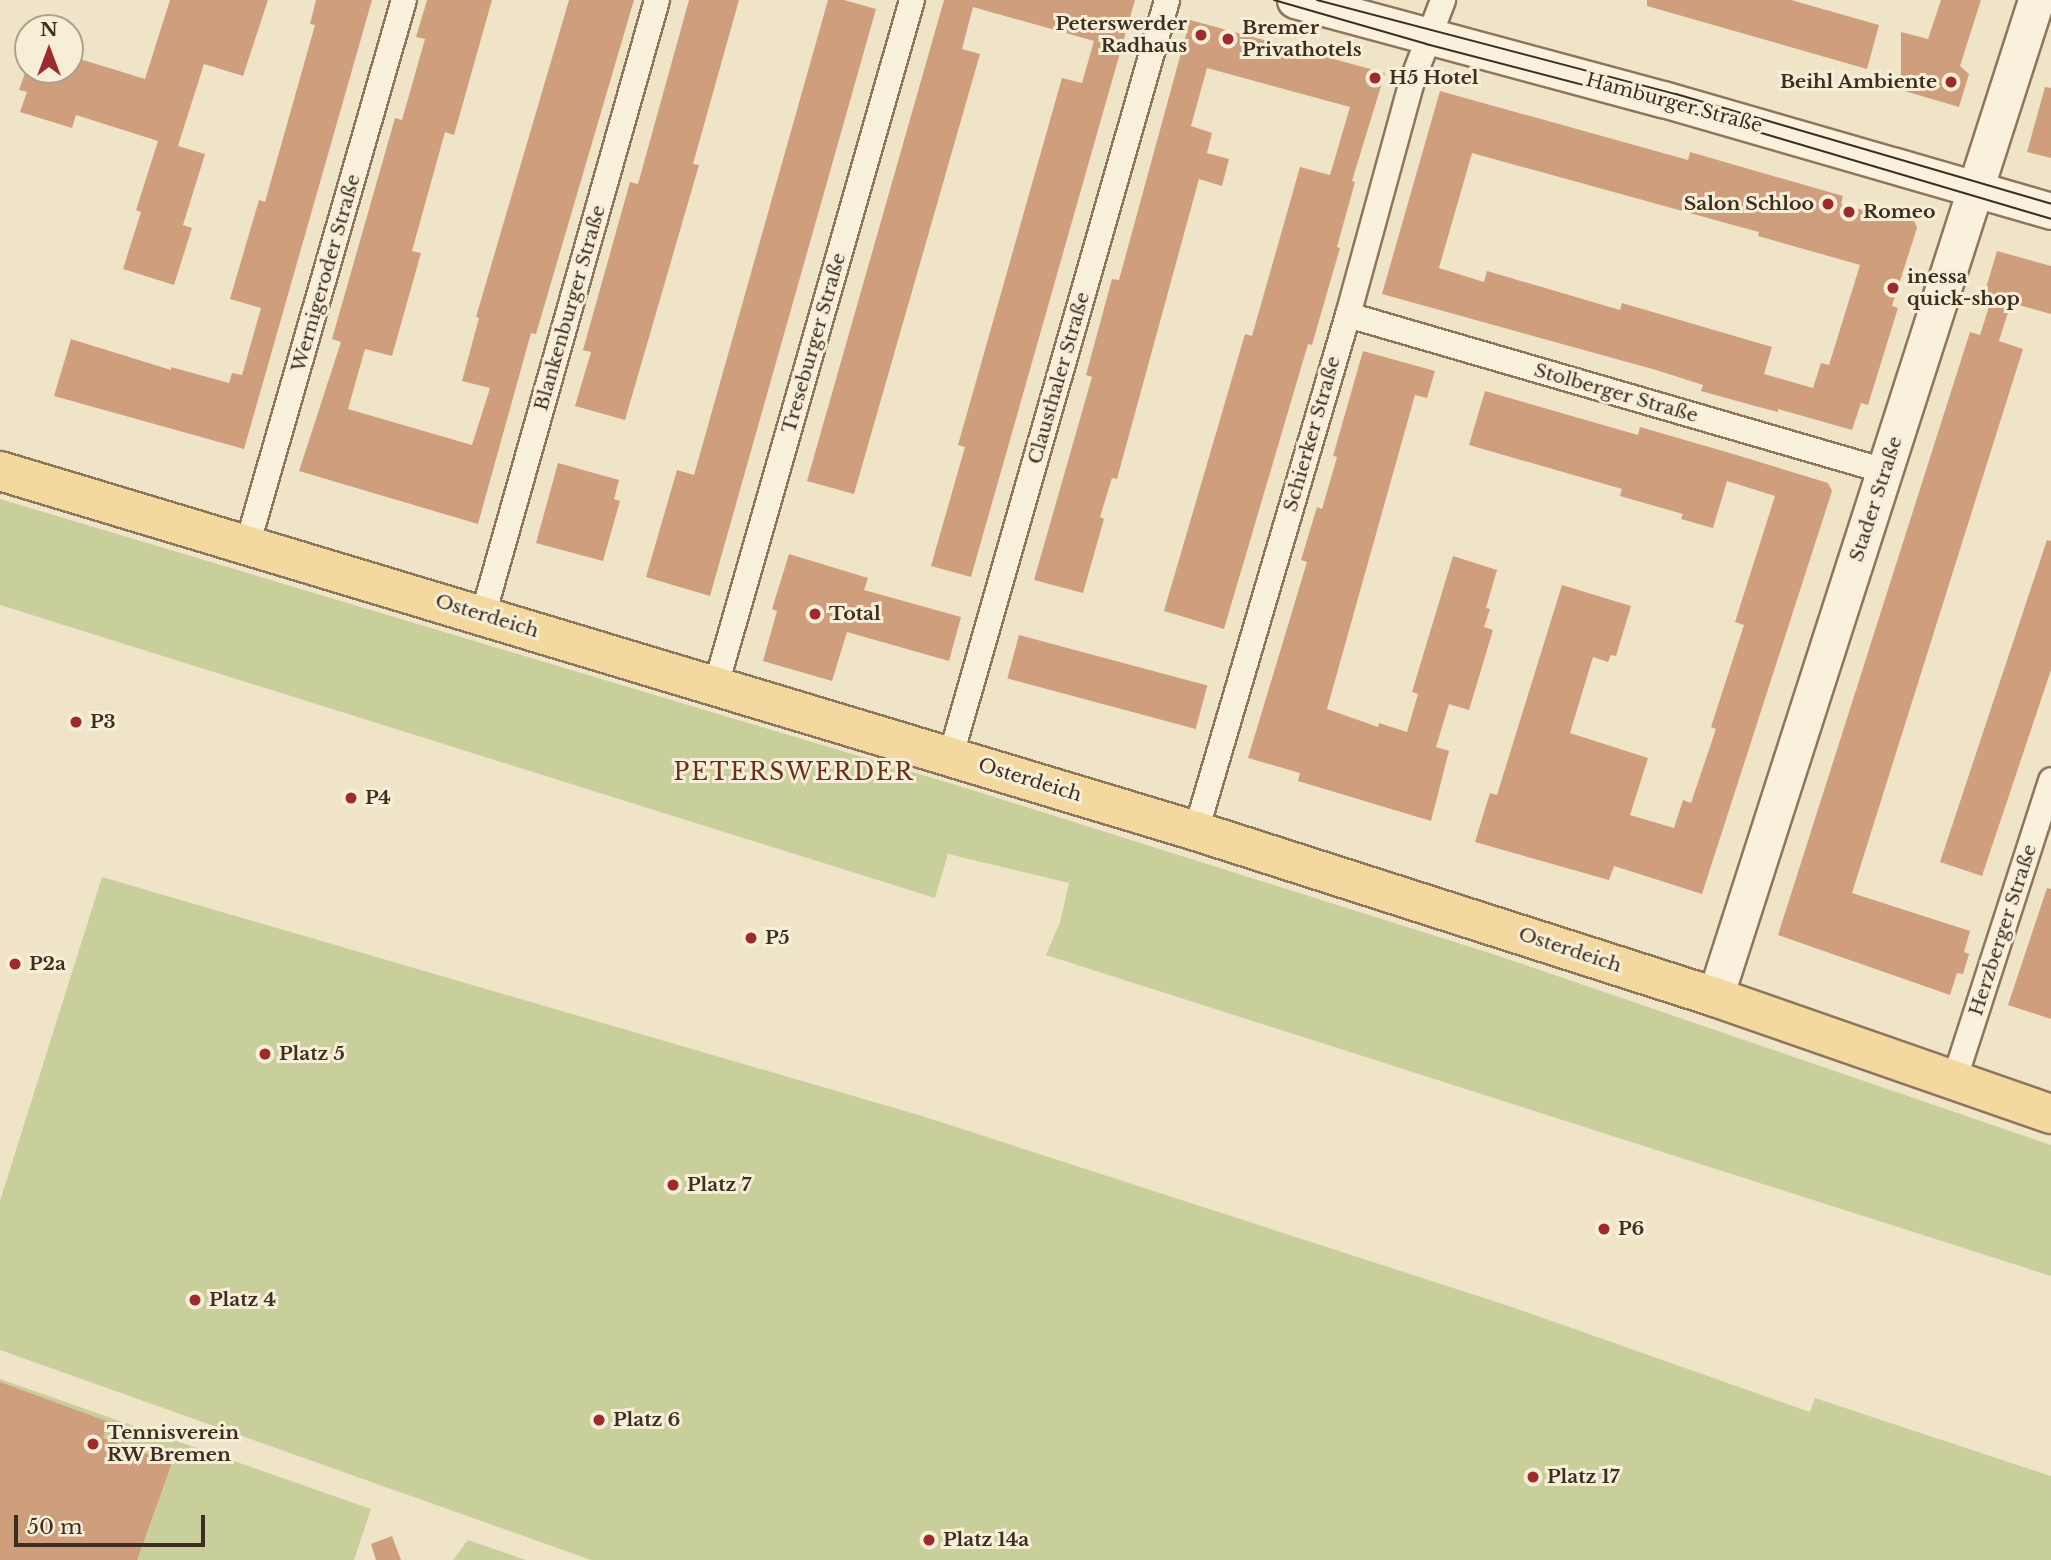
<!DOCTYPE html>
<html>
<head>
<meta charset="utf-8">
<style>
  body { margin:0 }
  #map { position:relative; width:2051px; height:1560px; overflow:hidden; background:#f0e4c8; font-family:"Libre Baskerville",serif }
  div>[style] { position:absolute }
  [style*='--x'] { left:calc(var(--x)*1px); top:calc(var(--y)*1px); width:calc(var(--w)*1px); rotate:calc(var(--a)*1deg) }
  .green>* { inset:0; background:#c9cf9b }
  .building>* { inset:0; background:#cf9f7d; transform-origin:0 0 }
  .roads { filter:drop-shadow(2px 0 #8d765c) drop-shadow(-2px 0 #8d765c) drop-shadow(0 2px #8d765c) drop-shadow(0 -2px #8d765c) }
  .street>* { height:24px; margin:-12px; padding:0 12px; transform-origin:12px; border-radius:12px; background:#faf1dc }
  .secondary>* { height:35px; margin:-17.5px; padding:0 17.5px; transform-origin:17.5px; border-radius:17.5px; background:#faf1dc }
  .primary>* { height:38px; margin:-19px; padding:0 19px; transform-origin:19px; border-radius:19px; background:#f3d9a0 }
  .tram>* { height:2px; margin:-1px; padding:0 1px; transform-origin:1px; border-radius:1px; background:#3d2e20 }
  .dots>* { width:19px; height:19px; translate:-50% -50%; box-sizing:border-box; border:4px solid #f7eed8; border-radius:50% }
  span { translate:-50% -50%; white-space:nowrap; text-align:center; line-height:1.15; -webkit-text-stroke:6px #f7eed8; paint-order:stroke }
  .poi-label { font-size:19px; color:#3d2e20; font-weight:700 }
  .right { translate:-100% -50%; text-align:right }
  .left { translate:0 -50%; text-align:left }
  .street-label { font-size:19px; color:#3d2e20 }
  .quarter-label { font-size:23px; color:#6b2e1e; letter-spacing:2px }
  .north { position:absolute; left:14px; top:14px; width:70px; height:70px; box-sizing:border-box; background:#f7eed8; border:2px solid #ada18e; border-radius:50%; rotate:0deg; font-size:19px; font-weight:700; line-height:28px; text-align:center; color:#3d2e20 }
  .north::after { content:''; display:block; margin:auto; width:24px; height:32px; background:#9e2a2b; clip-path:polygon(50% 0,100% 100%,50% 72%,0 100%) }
  .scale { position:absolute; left:14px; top:1515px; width:191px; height:32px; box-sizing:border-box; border:4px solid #3d2e20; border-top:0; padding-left:9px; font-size:21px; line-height:24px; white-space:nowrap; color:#3d2e20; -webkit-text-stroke:5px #f7eed8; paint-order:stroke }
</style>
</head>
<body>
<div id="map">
  <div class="green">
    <div style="clip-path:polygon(0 499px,969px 789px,1496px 955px,2051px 1145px,2051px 1276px,1046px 955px,1060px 922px,1069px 883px,948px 854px,935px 898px,0 605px)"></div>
    <div style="clip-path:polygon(102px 877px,922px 1116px,1515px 1308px,1810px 1412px,1815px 1398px,2051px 1476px,2051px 1560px,591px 1560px,0 1350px,0 1201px)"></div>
    <div style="clip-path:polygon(0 1379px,371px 1509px,354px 1560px,0 1560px)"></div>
    <div style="clip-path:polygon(468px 1540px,526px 1560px,453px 1560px)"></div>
  </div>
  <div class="building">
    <div style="clip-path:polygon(170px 0,268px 0,243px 76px,204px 64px,178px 146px,205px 154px,183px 225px,192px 228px,174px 285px,123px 269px,141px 212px,136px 210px,158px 141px,76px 115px,72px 128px,20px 112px,27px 92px,19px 90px,26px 70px,70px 70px,70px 56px,145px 79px)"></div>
    <div style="clip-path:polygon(316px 0,372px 0,244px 449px,54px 396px,71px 339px,171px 370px,171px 367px,229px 383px,232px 373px,242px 375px,261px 308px,230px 299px,259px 200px,265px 202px,315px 25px,310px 24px)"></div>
    <div style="clip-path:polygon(427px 0,492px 0,454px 135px,445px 132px,412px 251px,421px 253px,392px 356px,365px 349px,348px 409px,472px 445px,490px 388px,462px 381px,479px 318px,476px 317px,569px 0,634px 0,536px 334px,531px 333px,478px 524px,299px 471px,341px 342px,332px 339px,395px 118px,402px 120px,425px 39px,416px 37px)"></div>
    <div style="clip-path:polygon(689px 0,739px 0,693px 164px,699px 165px,625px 420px,575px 406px,591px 352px,583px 350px,630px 182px,638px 184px)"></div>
    <div style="clip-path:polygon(828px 0,844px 0,876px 9px,710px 596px,646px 577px,677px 470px,694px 475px)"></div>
    <div style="clip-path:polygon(944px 0,1135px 0,971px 577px,931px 566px,965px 447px,958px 445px,1062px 78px,1082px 83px,1094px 41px,973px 7px,962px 49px,980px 54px,854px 494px,807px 481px)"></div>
    <div style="clip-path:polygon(1647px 0,1791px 0,1879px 25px,1867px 69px,1647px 6px)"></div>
    <div style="clip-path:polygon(1941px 0,1981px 0,1960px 66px,1969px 74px,1959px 107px,1901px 90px,1901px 32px,1928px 39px)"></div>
    <div style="clip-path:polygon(1190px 20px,1385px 73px,1352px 181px,1355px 182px,1337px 247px,1340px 248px,1312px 345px,1308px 344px,1224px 629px,1164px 611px,1245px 334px,1252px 336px,1300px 167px,1330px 175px,1350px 107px,1207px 68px,1191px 126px,1212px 133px,1207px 153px,1229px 159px,1222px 186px,1199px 179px,1117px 479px,1112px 478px,1100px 517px,1104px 519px,1083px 593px,1034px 580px,1092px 377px,1086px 375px,1112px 279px,1119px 280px)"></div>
    <div style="clip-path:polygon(2045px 87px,2051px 88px,2051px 158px,2027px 152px)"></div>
    <div style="clip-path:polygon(evenodd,1440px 91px,1688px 160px,1690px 152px,1843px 196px,1841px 204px,1884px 216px,1886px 210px,1913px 218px,1917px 228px,1892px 306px,1898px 308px,1868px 405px,1861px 403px,1852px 430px,1778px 409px,1778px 412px,1755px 406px,1701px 391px,1703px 385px,1656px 370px,1382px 294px,1440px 91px,1472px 153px,1733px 225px,1759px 232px,1758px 236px,1860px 265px,1829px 365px,1821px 363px,1813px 388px,1764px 374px,1772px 347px,1622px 303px,1620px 310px,1487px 271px,1484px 282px,1439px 268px,1472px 153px)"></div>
    <div style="clip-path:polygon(1997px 251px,2051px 266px,2051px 314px,2011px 303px,1999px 341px,2023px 349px,1852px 893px,1970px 931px,1964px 952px,1969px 954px,1963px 974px,1957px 973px,1950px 995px,1778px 935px,1970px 332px,1980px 335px,1992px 297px,1984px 295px)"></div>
    <div style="clip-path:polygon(1363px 351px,1435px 371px,1427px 398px,1415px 395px,1327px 709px,1378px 727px,1379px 723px,1407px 732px,1418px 694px,1412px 692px,1453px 556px,1497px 570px,1486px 608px,1490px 609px,1484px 627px,1493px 630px,1469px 710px,1449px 704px,1436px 747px,1449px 751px,1431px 821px,1298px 781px,1300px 773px,1248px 758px,1307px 562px,1301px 560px,1317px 507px,1322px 509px,1337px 457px,1333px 456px)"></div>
    <div style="clip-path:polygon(1485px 391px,1638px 435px,1640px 427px,1740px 456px,1828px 483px,1832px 491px,1702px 894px,1614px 866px,1609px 880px,1475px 842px,1490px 793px,1497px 795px,1562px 585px,1631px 606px,1616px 656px,1611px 655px,1608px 662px,1593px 657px,1570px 733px,1648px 758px,1630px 815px,1674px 828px,1683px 800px,1691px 803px,1716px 729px,1711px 727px,1744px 625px,1735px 622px,1775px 496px,1727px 481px,1713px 528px,1681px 519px,1683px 514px,1620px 496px,1622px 489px,1469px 445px)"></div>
    <div style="clip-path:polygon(558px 463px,619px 480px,614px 499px,620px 501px,603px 561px,536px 543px)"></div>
    <div style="clip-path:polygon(2047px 540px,2051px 541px,2051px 670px,1982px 876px,1940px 862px)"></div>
    <div style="clip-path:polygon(789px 554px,868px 578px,864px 590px,961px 617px,949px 661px,847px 632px,832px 681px,763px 661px,777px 611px,772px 609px)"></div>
    <div style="left:1019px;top:635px;width:195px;height:45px;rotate:15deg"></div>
    <div style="clip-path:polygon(2047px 888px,2051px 889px,2051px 1019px,2008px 1005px)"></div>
    <div style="clip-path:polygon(0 1382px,109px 1422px,103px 1438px,172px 1463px,137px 1560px,0 1560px)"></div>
    <div style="clip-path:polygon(392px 1536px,401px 1560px,376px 1560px,371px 1544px)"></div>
  </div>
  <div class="roads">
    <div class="street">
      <div style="--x:1348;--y:315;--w:559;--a:16.2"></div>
      <div style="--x:247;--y:546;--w:568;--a:-73.96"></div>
      <div style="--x:483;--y:615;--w:639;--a:-74.2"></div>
      <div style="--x:716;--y:685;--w:712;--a:-74.03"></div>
      <div style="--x:951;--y:755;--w:785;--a:-74.03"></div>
      <div style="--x:1196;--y:831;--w:538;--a:-73.59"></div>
      <div style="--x:1348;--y:315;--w:239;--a:-74.7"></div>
      <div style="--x:1411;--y:84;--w:90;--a:-69.1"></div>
      <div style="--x:1954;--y:1081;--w:316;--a:-72.1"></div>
    </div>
    <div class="secondary">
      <div style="--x:1295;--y:0;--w:381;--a:15.1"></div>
      <div style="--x:1663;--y:99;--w:404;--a:16.1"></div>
      <div style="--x:1715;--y:997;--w:1047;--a:-72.15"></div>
    </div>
    <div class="primary">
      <div style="--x:0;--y:471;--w:1249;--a:16.75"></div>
      <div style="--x:1196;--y:831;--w:545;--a:17.74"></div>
      <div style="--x:1715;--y:997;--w:356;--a:19.2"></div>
    </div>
  </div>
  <div class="tram">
    <div style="--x:1274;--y:0;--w:158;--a:16.1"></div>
    <div style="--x:1426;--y:44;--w:305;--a:14.6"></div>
    <div style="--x:1721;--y:121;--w:344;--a:16.5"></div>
    <div style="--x:1317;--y:0;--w:371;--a:14.7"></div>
    <div style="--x:1676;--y:94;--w:391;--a:16.3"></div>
  </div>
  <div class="dots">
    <div style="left:1201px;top:35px;background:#9e2a2b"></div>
    <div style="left:1228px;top:39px;background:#9e2a2b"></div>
    <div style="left:1375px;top:78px;background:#9e2a2b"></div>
    <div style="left:1951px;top:82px;background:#9e2a2b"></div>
    <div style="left:1828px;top:204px;background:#9e2a2b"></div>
    <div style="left:1849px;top:212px;background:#9e2a2b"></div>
    <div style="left:1893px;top:288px;background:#9e2a2b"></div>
    <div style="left:815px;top:614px;background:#9e2a2b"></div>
    <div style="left:76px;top:722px;background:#9e2a2b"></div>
    <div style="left:351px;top:798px;background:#9e2a2b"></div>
    <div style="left:751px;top:938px;background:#9e2a2b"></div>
    <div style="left:15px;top:964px;background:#9e2a2b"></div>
    <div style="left:265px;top:1054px;background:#9e2a2b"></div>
    <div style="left:673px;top:1185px;background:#9e2a2b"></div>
    <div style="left:1604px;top:1229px;background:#9e2a2b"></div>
    <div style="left:195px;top:1300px;background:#9e2a2b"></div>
    <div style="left:599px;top:1420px;background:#9e2a2b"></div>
    <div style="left:93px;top:1444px;background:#9e2a2b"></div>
    <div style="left:1533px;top:1477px;background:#9e2a2b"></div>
    <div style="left:929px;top:1540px;background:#9e2a2b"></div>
  </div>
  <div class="poi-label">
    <span class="right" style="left:1187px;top:35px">Peterswerder<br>Radhaus</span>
    <span class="left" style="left:1242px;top:39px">Bremer<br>Privathotels</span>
    <span class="left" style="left:1389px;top:78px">H5 Hotel</span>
    <span class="right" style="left:1937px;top:82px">Beihl Ambiente</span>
    <span class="right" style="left:1814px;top:204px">Salon Schloo</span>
    <span class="left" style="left:1863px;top:212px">Romeo</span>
    <span class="left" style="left:1907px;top:288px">inessa<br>quick-shop</span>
    <span class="left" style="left:829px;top:614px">Total</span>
    <span class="left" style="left:90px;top:722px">P3</span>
    <span class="left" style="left:365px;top:798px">P4</span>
    <span class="left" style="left:765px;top:938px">P5</span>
    <span class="left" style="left:29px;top:964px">P2a</span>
    <span class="left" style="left:279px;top:1054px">Platz 5</span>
    <span class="left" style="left:687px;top:1185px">Platz 7</span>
    <span class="left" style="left:1618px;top:1229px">P6</span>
    <span class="left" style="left:209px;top:1300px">Platz 4</span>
    <span class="left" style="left:613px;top:1420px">Platz 6</span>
    <span class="left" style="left:107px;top:1444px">Tennisverein<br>RW Bremen</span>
    <span class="left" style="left:1547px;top:1477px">Platz 17</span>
    <span class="left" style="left:943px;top:1540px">Platz 14a</span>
  </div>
  <div class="street-label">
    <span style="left:1674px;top:103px;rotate:15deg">Hamburger Straße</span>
    <span style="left:326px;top:273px;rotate:-74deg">Wernigeroder Straße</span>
    <span style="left:570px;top:308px;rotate:-74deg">Blankenburger Straße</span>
    <span style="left:814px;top:343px;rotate:-74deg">Treseburger Straße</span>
    <span style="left:1059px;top:378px;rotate:-74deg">Clausthaler Straße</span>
    <span style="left:1616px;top:393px;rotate:16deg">Stolberger Straße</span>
    <span style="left:1312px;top:434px;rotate:-74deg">Schierker Straße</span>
    <span style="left:1876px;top:499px;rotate:-72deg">Stader Straße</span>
    <span style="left:487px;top:616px;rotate:17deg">Osterdeich</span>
    <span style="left:1030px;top:780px;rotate:17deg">Osterdeich</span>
    <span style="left:2003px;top:930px;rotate:-72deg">Herzberger Straße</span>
    <span style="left:1570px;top:950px;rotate:18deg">Osterdeich</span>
  </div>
  <div class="quarter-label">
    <span style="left:794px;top:772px">PETERSWERDER</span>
  </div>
  <div class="north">N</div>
  <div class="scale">50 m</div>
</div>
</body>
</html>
